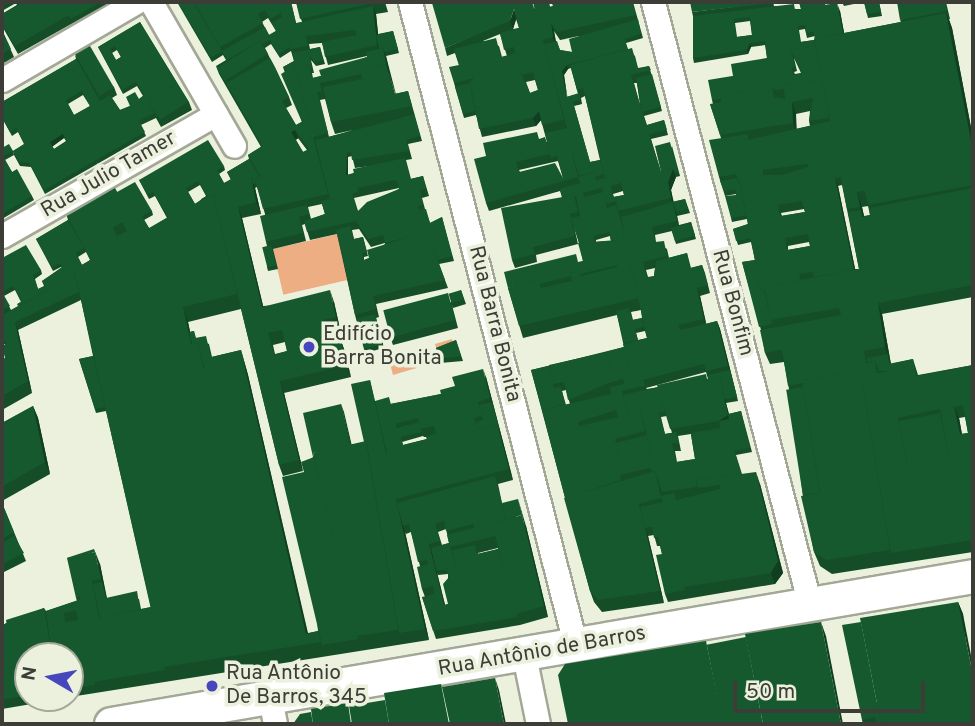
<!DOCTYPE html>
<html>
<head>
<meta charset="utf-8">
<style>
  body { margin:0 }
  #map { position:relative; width:975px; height:726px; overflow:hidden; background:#ecf1de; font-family:Overpass,sans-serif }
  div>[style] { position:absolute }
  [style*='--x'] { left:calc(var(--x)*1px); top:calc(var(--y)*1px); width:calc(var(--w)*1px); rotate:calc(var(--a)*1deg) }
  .green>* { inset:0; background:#ecae82; transform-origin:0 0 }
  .roads { filter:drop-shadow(2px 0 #a3a896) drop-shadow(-2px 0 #a3a896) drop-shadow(0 2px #a3a896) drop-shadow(0 -2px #a3a896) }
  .minor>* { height:23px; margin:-11.5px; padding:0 11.5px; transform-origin:11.5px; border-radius:11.5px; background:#fff }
  .secondary>* { height:33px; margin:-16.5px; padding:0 16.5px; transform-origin:16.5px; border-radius:16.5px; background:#fff }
  .wall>* { inset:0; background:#144d28 }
  .shaded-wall>* { inset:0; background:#103e20; transform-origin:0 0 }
  .building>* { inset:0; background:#17592e; transform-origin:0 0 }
  .dots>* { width:19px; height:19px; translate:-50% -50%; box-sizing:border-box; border:4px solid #ecf1de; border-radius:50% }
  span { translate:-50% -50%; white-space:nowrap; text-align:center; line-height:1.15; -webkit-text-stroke:7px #ecf1de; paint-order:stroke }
  .street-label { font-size:21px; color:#3b3d36 }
  .poi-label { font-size:21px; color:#3b3d36 }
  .left { translate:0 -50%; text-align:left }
  .frame { position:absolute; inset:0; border:4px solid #3b3d36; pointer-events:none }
  .north { position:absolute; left:14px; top:642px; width:70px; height:70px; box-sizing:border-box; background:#ecf1de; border:2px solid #a5a99b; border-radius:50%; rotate:280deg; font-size:19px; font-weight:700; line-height:28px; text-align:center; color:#3b3d36 }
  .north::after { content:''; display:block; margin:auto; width:24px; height:32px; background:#4747bd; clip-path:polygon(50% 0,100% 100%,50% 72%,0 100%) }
  .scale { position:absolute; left:733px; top:681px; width:192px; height:32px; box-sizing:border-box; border:4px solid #3b3d36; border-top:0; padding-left:9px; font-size:21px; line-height:24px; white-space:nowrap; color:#3b3d36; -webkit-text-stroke:5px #ecf1de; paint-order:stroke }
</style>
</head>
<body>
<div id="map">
  <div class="green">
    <div style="left:338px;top:234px;width:47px;height:67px;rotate:77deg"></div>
    <div style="clip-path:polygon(452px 339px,453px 345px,440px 361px,393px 375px,390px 364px,437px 351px,435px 344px)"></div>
  </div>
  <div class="roads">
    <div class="minor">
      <div style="--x:151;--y:2;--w:166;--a:60"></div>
      <div style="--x:410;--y:2;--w:666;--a:75.57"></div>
      <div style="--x:653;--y:2;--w:623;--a:75.41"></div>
      <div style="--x:2;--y:80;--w:155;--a:-30.2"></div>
      <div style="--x:2;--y:236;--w:246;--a:-29.7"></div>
      <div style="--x:524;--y:655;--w:70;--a:78.5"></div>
      <div style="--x:270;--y:698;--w:26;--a:79"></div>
    </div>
    <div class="secondary">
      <div style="--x:111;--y:724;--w:875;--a:-9.74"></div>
    </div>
  </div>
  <div class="wall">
    <div style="clip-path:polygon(2px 2px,110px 2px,18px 54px,2px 26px,2px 14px,17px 5px,16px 3px,2px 11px)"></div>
    <div style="clip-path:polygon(evenodd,177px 2px,291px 2px,296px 23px,302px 22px,296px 2px,385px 2px,388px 12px,376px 14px,378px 34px,393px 31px,399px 53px,386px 56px,390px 76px,395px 94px,408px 91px,422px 141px,408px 144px,412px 159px,406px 160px,411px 179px,423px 176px,429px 196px,422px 198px,425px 209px,430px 223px,442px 217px,454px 261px,439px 264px,448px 288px,376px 304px,379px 317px,376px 318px,384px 348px,365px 353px,355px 315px,337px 234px,310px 240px,305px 224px,302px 225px,306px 241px,273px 249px,278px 269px,268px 271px,267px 267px,267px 246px,266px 242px,265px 214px,257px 187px,255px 188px,261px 214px,242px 218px,263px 306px,334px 302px,340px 329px,327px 332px,329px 340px,340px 338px,344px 349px,351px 377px,284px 393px,303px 471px,283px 476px,279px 465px,241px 309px,188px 322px,190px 332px,194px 331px,196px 338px,209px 344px,212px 357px,241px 350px,248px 375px,308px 633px,318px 631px,304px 472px,313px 457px,341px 404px,351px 445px,364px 442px,370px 380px,375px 401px,391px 404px,441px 394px,486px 377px,513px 480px,498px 484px,502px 503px,526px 526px,548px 617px,520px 625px,436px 639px,422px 597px,425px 597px,422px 589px,420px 566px,411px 532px,406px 534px,405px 532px,429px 640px,70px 697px,70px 656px,28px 656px,28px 698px,67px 698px,2px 709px,2px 625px,44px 608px,46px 611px,77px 601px,76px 598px,100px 564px,107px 598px,139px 599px,141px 609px,151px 607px,106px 411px,96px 413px,79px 359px,93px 356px,81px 300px,18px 330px,32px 393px,2px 410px,2px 360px,5px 358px,5px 344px,4px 344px,2px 346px,2px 258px,41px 270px,42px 274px,35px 279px,38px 289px,44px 286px,42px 281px,62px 268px,61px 267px,53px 271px,36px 239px,68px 220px,67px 216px,117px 192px,152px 211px,153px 215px,144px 220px,149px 228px,167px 218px,155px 196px,149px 199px,139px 180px,224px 166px,225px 170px,219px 174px,224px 183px,231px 180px,227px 172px,249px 159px,248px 155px,261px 147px,219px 74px,216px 66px,226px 60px,223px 55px,212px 62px,177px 2px,268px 18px,276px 31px,269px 35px,262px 22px,268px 18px,177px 2px,322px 43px,328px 65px,367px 56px,367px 57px,321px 76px,313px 78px,312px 73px,314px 73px,311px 60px,316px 66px,325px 64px,320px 47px,310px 49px,309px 44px,322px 43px,177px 2px,271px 44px,280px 58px,291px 51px,294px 61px,283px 67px,302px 122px,296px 125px,286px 108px,292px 105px,289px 97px,265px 48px,271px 44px,177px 2px,325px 99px,331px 122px,335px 134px,353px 130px,329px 137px,320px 100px,325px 99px,177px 2px,298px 138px,307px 150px,303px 152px,296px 140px,298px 138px,177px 2px,352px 156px,355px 168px,370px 166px,354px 173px,348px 175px,348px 157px,352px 156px,177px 2px,200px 185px,206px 196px,195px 204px,188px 192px,200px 185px,177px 2px,399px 188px,399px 189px,358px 211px,354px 198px,399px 188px,177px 2px,322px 204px,325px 214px,311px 219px,308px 207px,322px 204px,177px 2px,359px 229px,371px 247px,385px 243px,385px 244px,369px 258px,364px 260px,364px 257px,368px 256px,363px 237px,354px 239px,352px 230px,359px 229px,177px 2px,86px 252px,90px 260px,82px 265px,78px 257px,86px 252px,177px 2px,15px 290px,21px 302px,18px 306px,11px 310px,4px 296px,15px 290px,177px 2px,285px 342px,287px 351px,275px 354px,273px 345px,285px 342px,177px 2px,423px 436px,424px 437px,426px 437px,427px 439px,403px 445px,402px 442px,423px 436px,177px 2px,446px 529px,449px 543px,442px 545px,438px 532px,446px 529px,177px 2px,498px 548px,498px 549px,478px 554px,478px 553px,498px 548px,177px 2px,437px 573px,438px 575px,448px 574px,448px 604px,445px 605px,437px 573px)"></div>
    <div style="clip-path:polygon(evenodd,549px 2px,550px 7px,553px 6px,552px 2px,633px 2px,643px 38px,626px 43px,628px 49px,635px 56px,638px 68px,649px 66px,662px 111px,644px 116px,647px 125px,664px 120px,668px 135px,651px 139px,661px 172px,672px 146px,680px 176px,676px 177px,671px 190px,673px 202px,685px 199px,690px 213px,677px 216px,679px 225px,691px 222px,696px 239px,676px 244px,672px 231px,655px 235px,656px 242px,667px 249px,669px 258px,687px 253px,691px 268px,702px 265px,705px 273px,710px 293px,700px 296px,706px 324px,717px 321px,720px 329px,738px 401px,726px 403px,729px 414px,741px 411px,752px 452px,736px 455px,742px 474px,760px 484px,783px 573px,775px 584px,668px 602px,665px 594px,662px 554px,660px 546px,657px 546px,654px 535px,648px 536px,664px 603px,602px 612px,594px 602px,590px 591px,531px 370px,624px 347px,617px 315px,523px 338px,508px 288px,583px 261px,579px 243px,574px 226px,578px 244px,536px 255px,537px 262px,515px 268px,512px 260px,562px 197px,560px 191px,489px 211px,486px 203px,486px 156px,540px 139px,547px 142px,541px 120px,536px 126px,482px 137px,476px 115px,464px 118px,454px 83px,459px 65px,455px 53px,447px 56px,445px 48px,549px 2px,516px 19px,519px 28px,513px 29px,516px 19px,549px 2px,554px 31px,560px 40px,579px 36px,572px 52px,560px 50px,556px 41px,554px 31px,549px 2px,500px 34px,507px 56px,502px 57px,499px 46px,483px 41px,500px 34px,549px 2px,571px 68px,578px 94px,567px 97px,564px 75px,568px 69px,571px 68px,549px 2px,535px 80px,538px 90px,530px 93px,526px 82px,535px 80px,549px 2px,634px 83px,637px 83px,640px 105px,634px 83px,549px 2px,585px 96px,600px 160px,590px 162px,574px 106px,582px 104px,581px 98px,585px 96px,549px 2px,558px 161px,563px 178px,520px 172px,519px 170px,558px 161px,549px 2px,623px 191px,624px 195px,614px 197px,613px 194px,623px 191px,549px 2px,610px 236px,611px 241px,596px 242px,596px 240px,610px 236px,549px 2px,655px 268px,654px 276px,648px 277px,646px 270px,655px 268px,549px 2px,641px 310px,642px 318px,633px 320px,631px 312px,641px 310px,549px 2px,645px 331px,647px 338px,638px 340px,636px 333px,645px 331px,549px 2px,706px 372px,708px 379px,647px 389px,646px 388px,706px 372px,549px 2px,566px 390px,570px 404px,566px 405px,562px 391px,566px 390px,549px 2px,667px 416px,672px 433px,665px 434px,661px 417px,667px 416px,549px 2px,691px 434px,695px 459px,677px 462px,675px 451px,681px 451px,678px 436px,691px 434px)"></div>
    <div style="clip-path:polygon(evenodd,773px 2px,774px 6px,796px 9px,801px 9px,799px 2px,825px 2px,825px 5px,840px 11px,844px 33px,901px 22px,900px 20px,946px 2px,950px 19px,949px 19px,952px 28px,973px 138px,973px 297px,882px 314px,891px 364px,913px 359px,918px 375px,973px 365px,973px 552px,832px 574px,820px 566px,814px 552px,803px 496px,789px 389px,784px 362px,770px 364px,765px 353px,761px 330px,742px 262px,755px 260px,751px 242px,738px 245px,733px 229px,748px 224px,747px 219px,732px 222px,731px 218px,736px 194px,725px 196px,719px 177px,721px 138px,710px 104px,713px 104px,712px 100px,733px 76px,767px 58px,765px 45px,751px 47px,748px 54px,694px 63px,693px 58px,693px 16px,692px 12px,773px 2px,750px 21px,752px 35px,737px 37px,735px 23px,750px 21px,773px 2px,805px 29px,807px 38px,815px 36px,814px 40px,801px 42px,799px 30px,805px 29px,773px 2px,794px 58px,801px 73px,795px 74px,794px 72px,797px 71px,794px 58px,773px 2px,810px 111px,809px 121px,810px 126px,796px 129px,796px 114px,810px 111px,773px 2px,842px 185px,859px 269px,855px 269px,838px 186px,842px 185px,773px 2px,868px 206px,870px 215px,864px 216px,862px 207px,868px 206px,773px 2px,804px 209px,805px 212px,782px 216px,781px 213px,804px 209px,773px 2px,809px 242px,810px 246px,788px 250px,788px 246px,809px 242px,773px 2px,965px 417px,968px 433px,962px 434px,959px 418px,965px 417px)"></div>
    <div style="clip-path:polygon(842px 2px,864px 2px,844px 6px)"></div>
    <div style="clip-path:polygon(864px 2px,879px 2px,882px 16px,868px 18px)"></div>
    <div style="clip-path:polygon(evenodd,140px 22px,189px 102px,192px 110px,161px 127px,156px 118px,141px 125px,146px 136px,45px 194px,31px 167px,20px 166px,14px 155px,13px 151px,24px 144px,18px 132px,12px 136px,2px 118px,2px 102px,76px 59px,75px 55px,114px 87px,117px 95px,112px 98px,120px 110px,130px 106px,143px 96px,137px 86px,123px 94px,98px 47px,140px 22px,117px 50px,121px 57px,116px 60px,112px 53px,117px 50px,140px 22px,83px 95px,90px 106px,74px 115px,68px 104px,83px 95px,140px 22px,64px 138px,66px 141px,54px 149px,52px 146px,64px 138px)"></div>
    <div style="clip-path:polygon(2px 30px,14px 57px,2px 64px)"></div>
    <div style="clip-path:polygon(2px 148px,13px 151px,14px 155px,5px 160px,12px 172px,32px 196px,34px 200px,2px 219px)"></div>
    <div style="clip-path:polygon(461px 290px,466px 304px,453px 308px,452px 305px,458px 328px,393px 345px,390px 337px,451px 302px)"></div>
    <div style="clip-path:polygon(456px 340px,463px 361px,440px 363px,436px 348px)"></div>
    <div style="clip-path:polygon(33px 406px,38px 418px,50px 474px,2px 501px,2px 423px)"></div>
    <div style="clip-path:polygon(2px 503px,26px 561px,2px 573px)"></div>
    <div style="clip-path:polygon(958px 602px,963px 614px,973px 724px,863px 724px,862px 720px)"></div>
  </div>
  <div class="shaded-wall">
    <div style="clip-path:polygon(837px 3px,840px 11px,847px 48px,844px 40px)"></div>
    <div style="clip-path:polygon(373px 6px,376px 14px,380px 53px,377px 45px)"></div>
    <div style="clip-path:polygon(514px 9px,517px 17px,513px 29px,510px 21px)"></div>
    <div style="clip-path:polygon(946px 13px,952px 28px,973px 138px,973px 151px)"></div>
    <div style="clip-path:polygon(551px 23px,554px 31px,556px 45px,553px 37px)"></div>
    <div style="clip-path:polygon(750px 43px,751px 47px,748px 54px,747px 50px)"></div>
    <div style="clip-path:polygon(383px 48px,386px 56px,399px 106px,386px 64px)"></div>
    <div style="clip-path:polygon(567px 65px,568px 69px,564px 75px,568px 101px,562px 71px)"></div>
    <div style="clip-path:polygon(792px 102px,796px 114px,797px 135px,793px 123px)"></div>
    <div style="clip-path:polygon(539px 111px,542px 119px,536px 126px,533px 118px)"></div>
    <div style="left:295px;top:130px;width:9px;height:4px;rotate:69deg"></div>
    <div style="clip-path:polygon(63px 134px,64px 138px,52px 147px,50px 142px)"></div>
    <div style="clip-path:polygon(347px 153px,348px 157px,348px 179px,346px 175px)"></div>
    <div style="clip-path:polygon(673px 169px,676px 177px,671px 190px,680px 229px,671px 198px,668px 182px)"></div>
    <div style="clip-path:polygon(251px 177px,255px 188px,261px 214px,256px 202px)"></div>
    <div style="clip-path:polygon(835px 178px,838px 186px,857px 278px,854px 270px)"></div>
    <div style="clip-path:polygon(857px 192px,862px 207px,865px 221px,862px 217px)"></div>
    <div style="clip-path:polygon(238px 207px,242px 218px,266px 318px,262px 307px)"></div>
    <div style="clip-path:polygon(697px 288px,700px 296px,707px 327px,704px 319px)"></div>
    <div style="clip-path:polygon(330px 290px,334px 302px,340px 329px,336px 317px)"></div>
    <div style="clip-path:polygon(878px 303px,882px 314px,894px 382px,888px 355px,885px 347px)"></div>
    <div style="clip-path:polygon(183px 307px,188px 322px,194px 350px,193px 350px)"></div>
    <div style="clip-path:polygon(717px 321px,720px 329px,738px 401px,728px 366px)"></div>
    <div style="clip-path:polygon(15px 322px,18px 330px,32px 393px,28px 381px)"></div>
    <div style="clip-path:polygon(340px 338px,344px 349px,351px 377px,347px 365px)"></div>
    <div style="clip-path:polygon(241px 350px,248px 375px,310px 644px,306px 634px)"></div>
    <div style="clip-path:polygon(483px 369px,486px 377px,513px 480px,509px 469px)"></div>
    <div style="clip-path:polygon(280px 381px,284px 393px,303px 471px,299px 460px)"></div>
    <div style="clip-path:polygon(725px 399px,731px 423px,721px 429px,719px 421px)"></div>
    <div style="clip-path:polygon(341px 404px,344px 412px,355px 459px,352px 451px)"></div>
    <div style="clip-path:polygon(33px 406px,38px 418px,50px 474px,45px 462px)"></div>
    <div style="clip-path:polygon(954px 407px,959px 418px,964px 446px,960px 434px)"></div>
    <div style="clip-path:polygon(756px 472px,760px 484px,783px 573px,775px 584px,771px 573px)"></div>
    <div style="clip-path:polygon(396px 499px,405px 532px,429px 640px,425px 629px)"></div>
    <div style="clip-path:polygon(518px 499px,526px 526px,548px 617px,544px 606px)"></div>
    <div style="clip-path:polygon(645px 528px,648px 536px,664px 603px,660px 591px)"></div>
    <div style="clip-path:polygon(429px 544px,432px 552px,447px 613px,444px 605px)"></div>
    <div style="clip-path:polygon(94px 549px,100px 564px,108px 606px,106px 598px)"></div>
    <div style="clip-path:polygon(958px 602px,963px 614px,973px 666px,973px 675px)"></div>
    <div style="clip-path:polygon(821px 622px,826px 636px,843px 724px,841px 724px)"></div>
    <div style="clip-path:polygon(495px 678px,499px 690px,506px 724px,504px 724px)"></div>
  </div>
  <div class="building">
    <div style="clip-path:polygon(2px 2px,10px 2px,2px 6px)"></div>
    <div style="clip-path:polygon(17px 2px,61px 2px,69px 15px,15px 46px,2px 23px,2px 14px,19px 4px)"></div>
    <div style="clip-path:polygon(61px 2px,101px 2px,71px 19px)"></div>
    <div style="clip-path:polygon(178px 2px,193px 2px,222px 51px,265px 27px,269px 35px,276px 31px,272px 23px,282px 17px,278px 2px,291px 2px,296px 23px,284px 26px,290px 47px,278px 54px,270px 40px,263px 44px,260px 41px,227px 60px,222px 51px,211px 58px)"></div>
    <div style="clip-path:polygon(194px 2px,257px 2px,260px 7px,270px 2px,278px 2px,281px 13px,270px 19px,265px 10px,258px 14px,263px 23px,220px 47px)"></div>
    <div style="clip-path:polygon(257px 2px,270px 2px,260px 7px)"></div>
    <div style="clip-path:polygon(296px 2px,377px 2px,300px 19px)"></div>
    <div style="clip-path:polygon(evenodd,436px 2px,532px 2px,535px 11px,553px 6px,552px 2px,632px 2px,636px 15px,557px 32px,551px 23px,553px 37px,543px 40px,564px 120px,542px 125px,539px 111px,533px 118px,479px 129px,470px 82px,474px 78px,454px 83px,449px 67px,459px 65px,454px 49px,496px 38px,501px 57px,515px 53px,514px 47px,504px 50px,500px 33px,519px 28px,514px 9px,510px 21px,445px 48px,432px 3px,436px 2px,533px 72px,538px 90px,530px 93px,522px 75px,533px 72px)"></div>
    <div style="clip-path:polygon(533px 2px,548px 2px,550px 7px,535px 11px)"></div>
    <div style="clip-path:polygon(690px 2px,772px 2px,772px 3px,692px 12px)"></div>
    <div style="clip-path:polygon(evenodd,799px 2px,808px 2px,814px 32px,806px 33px,805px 25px,798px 26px,800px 42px,814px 40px,815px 46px,791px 50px,795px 67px,792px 67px,792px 66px,733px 76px,731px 64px,767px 58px,765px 41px,750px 43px,747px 50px,693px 58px,693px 16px,794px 4px,795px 10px,801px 9px,799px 2px,750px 17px,752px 35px,736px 37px,734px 19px,750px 17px)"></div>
    <div style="clip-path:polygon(808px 2px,823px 2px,824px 5px,837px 3px,843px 33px,815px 39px)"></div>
    <div style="clip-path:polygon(864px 2px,879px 2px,881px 12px,867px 14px)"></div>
    <div style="clip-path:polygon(897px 2px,945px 2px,947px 11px,900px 20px)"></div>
    <div style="clip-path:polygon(373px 6px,377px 45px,325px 57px,322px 42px,356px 35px,355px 30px,306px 36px,308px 46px,290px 49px,284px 26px)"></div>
    <div style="clip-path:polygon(946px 13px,973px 151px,973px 185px,868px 205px,865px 191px,857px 192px,860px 207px,847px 209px,814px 39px)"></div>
    <div style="clip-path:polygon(638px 19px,641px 34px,625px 39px,627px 49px,567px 65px,562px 71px,566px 97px,579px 93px,581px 100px,573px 102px,590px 162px,600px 160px,604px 174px,595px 177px,594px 172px,579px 176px,571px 149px,556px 152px,557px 156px,551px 158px,544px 129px,545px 133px,567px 128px,544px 44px,557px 41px,560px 50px,572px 52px,569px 39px)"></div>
    <div style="clip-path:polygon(evenodd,140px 22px,177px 83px,148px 101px,155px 113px,139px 121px,145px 132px,44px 190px,29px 163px,19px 162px,13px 151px,25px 144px,16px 128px,10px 132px,2px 117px,2px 102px,76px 59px,100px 101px,110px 95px,120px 110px,130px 106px,126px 97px,135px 92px,139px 99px,144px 95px,136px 82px,122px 90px,98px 47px,140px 22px,115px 46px,121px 57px,116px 60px,110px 49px,115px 46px,140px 22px,82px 91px,90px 106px,74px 115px,66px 100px,82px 91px,140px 22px,63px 134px,67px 141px,54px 149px,50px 142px,63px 134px)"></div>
    <div style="clip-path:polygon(2px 30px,11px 49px,2px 54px)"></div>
    <div style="clip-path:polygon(393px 31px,398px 49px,384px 52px,383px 48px,379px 49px,376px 35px)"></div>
    <div style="left:260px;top:41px;width:15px;height:51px;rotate:58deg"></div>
    <div style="left:90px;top:46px;width:48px;height:17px;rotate:60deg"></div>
    <div style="clip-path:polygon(815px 46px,822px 79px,783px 85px,783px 89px,774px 90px,772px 87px,720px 95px,721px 99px,712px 100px,708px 80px,792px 66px,793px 75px,802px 73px,791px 50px)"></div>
    <div style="clip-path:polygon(320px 47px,323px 60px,314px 62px,310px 56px,312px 68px,311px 69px,309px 64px,295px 68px,308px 118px,302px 122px,281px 74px,286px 71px,283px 67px,294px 61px,292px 53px)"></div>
    <div style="clip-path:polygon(evenodd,383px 48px,387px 68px,386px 64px,360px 70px,361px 74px,320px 83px,322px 91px,317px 92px,328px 133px,313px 137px,328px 194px,263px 209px,255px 179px,260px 176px,248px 155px,262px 146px,231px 91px,275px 67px,289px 97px,282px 101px,296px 125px,308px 118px,295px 68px,309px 64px,312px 78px,321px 76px,319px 70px,367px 57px,366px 52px,383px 48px,295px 130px,309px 149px,303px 152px,291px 132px,295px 130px)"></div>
    <div style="clip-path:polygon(evenodd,632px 48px,638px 69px,649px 66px,651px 70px,631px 75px,661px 172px,673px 169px,668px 182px,671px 198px,618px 211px,616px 201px,606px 204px,602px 188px,583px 193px,578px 177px,594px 172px,596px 180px,605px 178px,583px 88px,577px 90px,570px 65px,632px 48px,621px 183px,624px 195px,613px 197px,611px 186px,621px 183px)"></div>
    <div style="clip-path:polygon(270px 58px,275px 67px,231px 91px,233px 95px,226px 83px)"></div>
    <div style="clip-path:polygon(386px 64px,394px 94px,408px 91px,412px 106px,331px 122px,323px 87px,362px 79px,360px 70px)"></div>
    <div style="clip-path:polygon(652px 74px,661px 107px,642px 112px,636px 78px)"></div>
    <div style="clip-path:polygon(822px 79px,829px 118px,809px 121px,813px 98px,792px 102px,793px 123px,720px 135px,710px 104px,721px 102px,720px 95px,772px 87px,774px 97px,785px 99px,783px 85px)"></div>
    <div style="left:177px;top:83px;width:22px;height:34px;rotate:58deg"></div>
    <div style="clip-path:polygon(470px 83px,475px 111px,463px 114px,455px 87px)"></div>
    <div style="clip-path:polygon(414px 114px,420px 136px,406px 140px,401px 118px,385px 122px)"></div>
    <div style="clip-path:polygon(401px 118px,409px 151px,352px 160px,348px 132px)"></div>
    <div style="left:664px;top:120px;width:10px;height:19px;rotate:73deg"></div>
    <div style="clip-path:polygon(evenodd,830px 121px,841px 177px,835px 178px,854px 270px,814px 277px,812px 272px,799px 274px,801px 280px,764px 287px,765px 291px,761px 292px,740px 183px,736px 174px,719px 177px,709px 140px,748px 134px,748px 140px,830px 121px,808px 164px,808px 167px,781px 175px,763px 175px,763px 170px,808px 164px,830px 121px,802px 201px,805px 212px,780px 216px,778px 205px,802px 201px,830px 121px,808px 234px,810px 246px,787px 250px,785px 238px,808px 234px)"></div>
    <div style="clip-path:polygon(348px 132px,351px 152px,347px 153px,346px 175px,354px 173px,358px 192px,330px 199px,315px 140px)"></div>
    <div style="clip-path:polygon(537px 132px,539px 139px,545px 137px,550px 154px,516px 162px,519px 172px,555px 163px,563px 178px,556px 152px,571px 149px,578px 177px,486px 203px,474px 159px,486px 156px,483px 143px)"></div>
    <div style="clip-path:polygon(208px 140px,224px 166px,217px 170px,224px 183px,231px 179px,227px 172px,249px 159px,259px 176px,255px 179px,256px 183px,253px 184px,251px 177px,214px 197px,213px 194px,201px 200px,201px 199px,207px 196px,198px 181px,186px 188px,195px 204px,151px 227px,168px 217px,153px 192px,148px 195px,139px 180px)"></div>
    <div style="clip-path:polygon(670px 142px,678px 172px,675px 173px,673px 169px,661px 172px,655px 146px)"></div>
    <div style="clip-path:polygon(9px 144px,13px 151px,3px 156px,12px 172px,17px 169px,32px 196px,2px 214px,2px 148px)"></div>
    <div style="clip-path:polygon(405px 158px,410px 179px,423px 176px,426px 188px,420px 190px,423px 205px,418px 206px,445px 280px,373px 296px,376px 309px,355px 315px,342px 254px,361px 249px,364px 260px,369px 258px,367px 250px,412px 236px,385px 243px,383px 235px,368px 239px,356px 221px,307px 232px,304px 221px,325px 214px,321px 201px,352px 193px,357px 212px,367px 202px,399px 189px,396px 180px,357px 188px,353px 169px)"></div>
    <div style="clip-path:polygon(evenodd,251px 177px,256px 202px,238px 207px,262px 307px,330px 290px,336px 317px,323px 320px,328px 341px,340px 338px,347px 365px,280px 381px,299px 460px,279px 465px,214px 197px,251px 177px,282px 330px,287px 351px,274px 355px,268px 333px,282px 330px)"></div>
    <div style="clip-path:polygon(737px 178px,740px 185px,746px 215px,731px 218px,725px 196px,736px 195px,736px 190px,724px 191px,720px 181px)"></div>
    <div style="clip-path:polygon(135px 182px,152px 211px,142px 216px,149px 228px,141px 233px,117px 192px)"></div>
    <div style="clip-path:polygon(580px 183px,584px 197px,603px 192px,607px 208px,616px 205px,625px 234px,616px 236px,617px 240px,611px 241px,609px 232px,594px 236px,595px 242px,579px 243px,571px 218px,580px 216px,576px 196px,574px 196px,574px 195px,562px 197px,560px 189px)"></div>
    <div style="clip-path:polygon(evenodd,115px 188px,141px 233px,91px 260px,67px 216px,115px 188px,122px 222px,127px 231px,117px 236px,113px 228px,122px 222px)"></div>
    <div style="clip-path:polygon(evenodd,973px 188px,973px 285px,878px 303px,885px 347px,864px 351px,866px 363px,875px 361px,877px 373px,890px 371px,888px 364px,913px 359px,916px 376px,973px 365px,973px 540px,891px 553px,860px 371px,802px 380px,803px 383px,788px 386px,782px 350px,765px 353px,760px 330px,841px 315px,839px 308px,771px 320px,764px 287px,859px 269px,848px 212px,861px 210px,862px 217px,870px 215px,869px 208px,973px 188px,963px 405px,968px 433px,960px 434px,954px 407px,963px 405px,973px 188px,940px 409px,949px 458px,907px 465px,898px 418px,940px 409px)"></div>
    <div style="clip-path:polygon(213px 194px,237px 294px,183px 307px,191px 344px,197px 342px,204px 369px,243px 360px,306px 634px,318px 631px,321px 642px,164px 667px,74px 269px)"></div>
    <div style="clip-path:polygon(574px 195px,578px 212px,570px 214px,575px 236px,533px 247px,535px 254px,512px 260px,501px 208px)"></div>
    <div style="clip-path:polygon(685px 199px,688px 209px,676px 212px,673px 202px,664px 205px,663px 204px)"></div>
    <div style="clip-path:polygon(evenodd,673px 202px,677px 221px,652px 227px,655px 242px,664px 241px,667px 256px,643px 262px,647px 278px,654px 276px,656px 261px,687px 253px,690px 268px,702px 265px,708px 285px,697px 288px,704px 319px,678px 325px,680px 330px,717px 321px,728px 366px,706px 371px,704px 364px,643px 380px,645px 386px,622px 391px,628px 415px,640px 411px,645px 431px,615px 439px,620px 461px,651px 452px,647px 437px,676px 432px,679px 443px,672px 443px,676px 462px,695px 459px,691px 435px,728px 428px,741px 474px,696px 480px,697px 487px,662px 492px,655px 471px,652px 472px,650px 468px,620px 475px,621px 480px,565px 498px,542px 410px,611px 394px,610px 387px,624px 384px,623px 379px,609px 383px,568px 400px,564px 382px,553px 384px,549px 365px,607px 352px,611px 370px,629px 366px,623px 344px,647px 338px,638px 298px,639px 298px,630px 262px,616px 262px,617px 265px,580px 274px,579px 271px,570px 273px,571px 276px,540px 284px,539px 280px,508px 288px,504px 272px,576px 254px,578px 262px,583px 261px,578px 243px,617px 240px,616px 236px,625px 234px,621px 217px,673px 202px,616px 410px,618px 417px,579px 426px,578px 422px,616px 410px)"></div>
    <div style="clip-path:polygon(307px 205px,309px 214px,299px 217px,303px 233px,266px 242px,260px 216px)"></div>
    <div style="clip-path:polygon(426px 209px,430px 223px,442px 217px,452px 256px,438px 260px,419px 210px)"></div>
    <div style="clip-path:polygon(68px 220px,84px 248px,76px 253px,82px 265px,74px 269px,75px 276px,18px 306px,17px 304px,22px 301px,13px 286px,2px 292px,10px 306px,2px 310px,2px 258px,26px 245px,41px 270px,33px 275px,38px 289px,45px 286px,42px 281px,62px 267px,60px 263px,52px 267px,36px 239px)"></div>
    <div style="left:691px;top:222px;width:14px;height:21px;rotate:73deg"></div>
    <div style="clip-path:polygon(748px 224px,751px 238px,736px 241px,733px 229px)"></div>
    <div style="clip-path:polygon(350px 226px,354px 239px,363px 237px,367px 252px,362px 253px,361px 249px,342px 254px,336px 230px)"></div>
    <div style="left:271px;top:245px;width:21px;height:9px;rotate:76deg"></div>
    <div style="clip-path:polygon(755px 260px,761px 292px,764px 291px,772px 324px,759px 327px,742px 262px)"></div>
    <div style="clip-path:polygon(616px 262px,630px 262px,639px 298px,519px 326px,508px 288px,539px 280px,541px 288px,572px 281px,570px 273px,579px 271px,581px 276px,617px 267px)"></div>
    <div style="clip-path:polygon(75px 276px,79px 292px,15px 322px,19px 341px,18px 337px,6px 344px,2px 336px,2px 315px)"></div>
    <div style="left:461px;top:290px;width:10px;height:13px;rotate:73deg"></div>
    <div style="left:448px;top:293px;width:28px;height:67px;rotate:75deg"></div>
    <div style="clip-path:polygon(629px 308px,632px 320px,642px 318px,644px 327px,635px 329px,638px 340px,624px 343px,616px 311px)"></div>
    <div style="left:375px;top:314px;width:31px;height:19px;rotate:75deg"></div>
    <div style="clip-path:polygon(194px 331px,195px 338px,206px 336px,211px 357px,241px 350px,245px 366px,243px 360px,205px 369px,197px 342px,192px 344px,189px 332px)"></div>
    <div style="clip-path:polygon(18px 337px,28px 381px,2px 396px,2px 360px,5px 358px,2px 346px)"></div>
    <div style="clip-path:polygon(456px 340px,461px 356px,439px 359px,436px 348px)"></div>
    <div style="left:624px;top:347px;width:20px;height:18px;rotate:75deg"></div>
    <div style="clip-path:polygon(888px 354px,890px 371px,879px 371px,875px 361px,867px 362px,867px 358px)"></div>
    <div style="clip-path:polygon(93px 356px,105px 407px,95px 409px,79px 359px)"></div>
    <div style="clip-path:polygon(549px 366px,554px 388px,561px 387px,565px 404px,542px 410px,531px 370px)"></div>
    <div style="clip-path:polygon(483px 369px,490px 398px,478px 402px,482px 416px,474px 418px,478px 429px,428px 443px,426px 436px,436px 434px,434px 426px,421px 429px,418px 418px,395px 424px,390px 404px,441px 394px,440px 390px,455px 386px,452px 377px)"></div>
    <div style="clip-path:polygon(730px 370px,737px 397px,725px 399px,719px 376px,708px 379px,708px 375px)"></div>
    <div style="clip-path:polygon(860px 371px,890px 550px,826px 560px,814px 552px,801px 496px,820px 493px,802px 380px)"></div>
    <div style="clip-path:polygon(706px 374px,707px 379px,719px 376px,728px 415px,719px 421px,670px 429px,657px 385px)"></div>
    <div style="clip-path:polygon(370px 380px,384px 444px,383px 440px,367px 444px,366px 441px,364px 442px,351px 384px)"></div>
    <div style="clip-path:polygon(658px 387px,665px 412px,659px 413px,665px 434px,647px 437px,651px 452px,620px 461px,616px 443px,647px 435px,640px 411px,628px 415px,623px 395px)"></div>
    <div style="left:803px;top:387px;width:107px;height:17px;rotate:81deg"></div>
    <div style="clip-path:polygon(389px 397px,397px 428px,419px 422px,421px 429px,422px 432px,401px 437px,403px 445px,427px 439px,428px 443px,387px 454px,375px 401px)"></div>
    <div style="clip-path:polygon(492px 402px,500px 432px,497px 424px,478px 429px,476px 422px,483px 420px,479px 405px)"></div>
    <div style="clip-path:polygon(341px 404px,350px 445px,313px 453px,314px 457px,313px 457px,303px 413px)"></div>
    <div style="clip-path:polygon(33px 406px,45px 462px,2px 487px,2px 423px)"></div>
    <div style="clip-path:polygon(741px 411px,750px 448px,734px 451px,728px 428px,692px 435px,691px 433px,720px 428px,719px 421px,729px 419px,728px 414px)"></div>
    <div style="left:940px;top:413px;width:46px;height:42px;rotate:79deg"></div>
    <div style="clip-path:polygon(497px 424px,509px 469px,396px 499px,425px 629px,399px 633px,367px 444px,383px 440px,386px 454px)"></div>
    <div style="clip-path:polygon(366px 441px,398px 630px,357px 636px,313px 453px)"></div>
    <div style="clip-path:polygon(314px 457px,358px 639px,322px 645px,282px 477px,304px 472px,301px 462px)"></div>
    <div style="clip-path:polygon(655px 471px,661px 498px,639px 504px,660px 591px,598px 600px,590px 591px,564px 498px)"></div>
    <div style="clip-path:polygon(756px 472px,778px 561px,771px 573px,684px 587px,661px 496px,674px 493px,676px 500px,720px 489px,720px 485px,698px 488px,696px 480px)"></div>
    <div style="clip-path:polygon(495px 476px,506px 519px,474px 528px,473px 524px,446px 531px,444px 521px,435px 524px,440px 541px,429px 544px,444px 605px,448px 604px,443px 584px,449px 577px,446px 569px,456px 566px,452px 550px,475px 545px,477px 554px,498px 549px,518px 617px,433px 631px,422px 597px,434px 594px,433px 586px,422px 589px,417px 567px,428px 564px,427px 560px,418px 562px,409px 524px,403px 526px,397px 503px)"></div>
    <div style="clip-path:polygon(518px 499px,524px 522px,522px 515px,506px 519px,502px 503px)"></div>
    <div style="clip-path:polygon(663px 502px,685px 590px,665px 594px,656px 555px,662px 554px,658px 537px,654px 538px,652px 527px,645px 528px,640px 507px)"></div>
    <div style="clip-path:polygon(2px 503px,14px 532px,2px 539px)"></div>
    <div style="clip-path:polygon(522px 515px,544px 606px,516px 614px,495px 536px,450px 547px,447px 535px)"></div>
    <div style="clip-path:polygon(14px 536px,24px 553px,2px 564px,2px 543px)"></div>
    <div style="clip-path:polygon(449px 543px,456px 566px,446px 569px,447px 570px,436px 570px,431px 548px)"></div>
    <div style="left:94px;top:549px;width:3px;height:28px;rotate:72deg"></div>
    <div style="clip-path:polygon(95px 552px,101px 579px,92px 581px,99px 618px,151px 607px,165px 670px,94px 682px,80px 596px,76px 598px,67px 558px)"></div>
    <div style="clip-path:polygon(102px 582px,106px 598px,137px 591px,140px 609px,100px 618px,93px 584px)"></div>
    <div style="clip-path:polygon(evenodd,81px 599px,95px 685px,70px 689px,70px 656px,52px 656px,46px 611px,81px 599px,76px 611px,78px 620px,65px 622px,64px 613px,76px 611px)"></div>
    <div style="clip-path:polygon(958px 602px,973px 675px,973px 724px,881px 724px,860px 618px)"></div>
    <div style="clip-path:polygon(44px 608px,52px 656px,28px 656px,28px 692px,18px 694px,6px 620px)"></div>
    <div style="clip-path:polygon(821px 622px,841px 724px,763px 724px,745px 634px)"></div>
    <div style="clip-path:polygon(861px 622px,881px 724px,876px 724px,875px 717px,862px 720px,842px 625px)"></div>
    <div style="clip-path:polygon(7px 623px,19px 697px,2px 700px,2px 625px)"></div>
    <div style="left:746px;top:637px;width:89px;height:40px;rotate:79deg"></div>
    <div style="clip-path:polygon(706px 641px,723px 724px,568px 724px,558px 675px,565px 664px)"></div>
    <div style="clip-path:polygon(495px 678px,504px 724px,450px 724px,442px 687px)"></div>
    <div style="clip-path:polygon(441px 684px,449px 724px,389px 724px,384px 693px)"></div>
    <div style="clip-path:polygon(385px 700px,389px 724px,352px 724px,349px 706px)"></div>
    <div style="clip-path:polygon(348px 703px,351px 724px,313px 724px,311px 709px)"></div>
    <div style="clip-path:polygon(311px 712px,313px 724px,293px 724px,300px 714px)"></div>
  </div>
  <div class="dots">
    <div style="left:309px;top:347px;background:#4747bd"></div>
    <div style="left:212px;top:686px;background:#4747bd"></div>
  </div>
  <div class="street-label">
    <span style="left:109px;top:175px;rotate:-30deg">Rua Julio Tamer</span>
    <span style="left:732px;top:303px;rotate:75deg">Rua Bonfim</span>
    <span style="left:494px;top:324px;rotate:76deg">Rua Barra Bonita</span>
    <span style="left:542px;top:652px;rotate:-10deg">Rua Antônio de Barros</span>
  </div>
  <div class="poi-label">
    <span class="left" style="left:323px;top:347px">Edifício<br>Barra Bonita</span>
    <span class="left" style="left:226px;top:686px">Rua Antônio<br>De Barros, 345</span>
  </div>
  <div class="frame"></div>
  <div class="north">N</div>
  <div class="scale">50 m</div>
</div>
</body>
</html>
